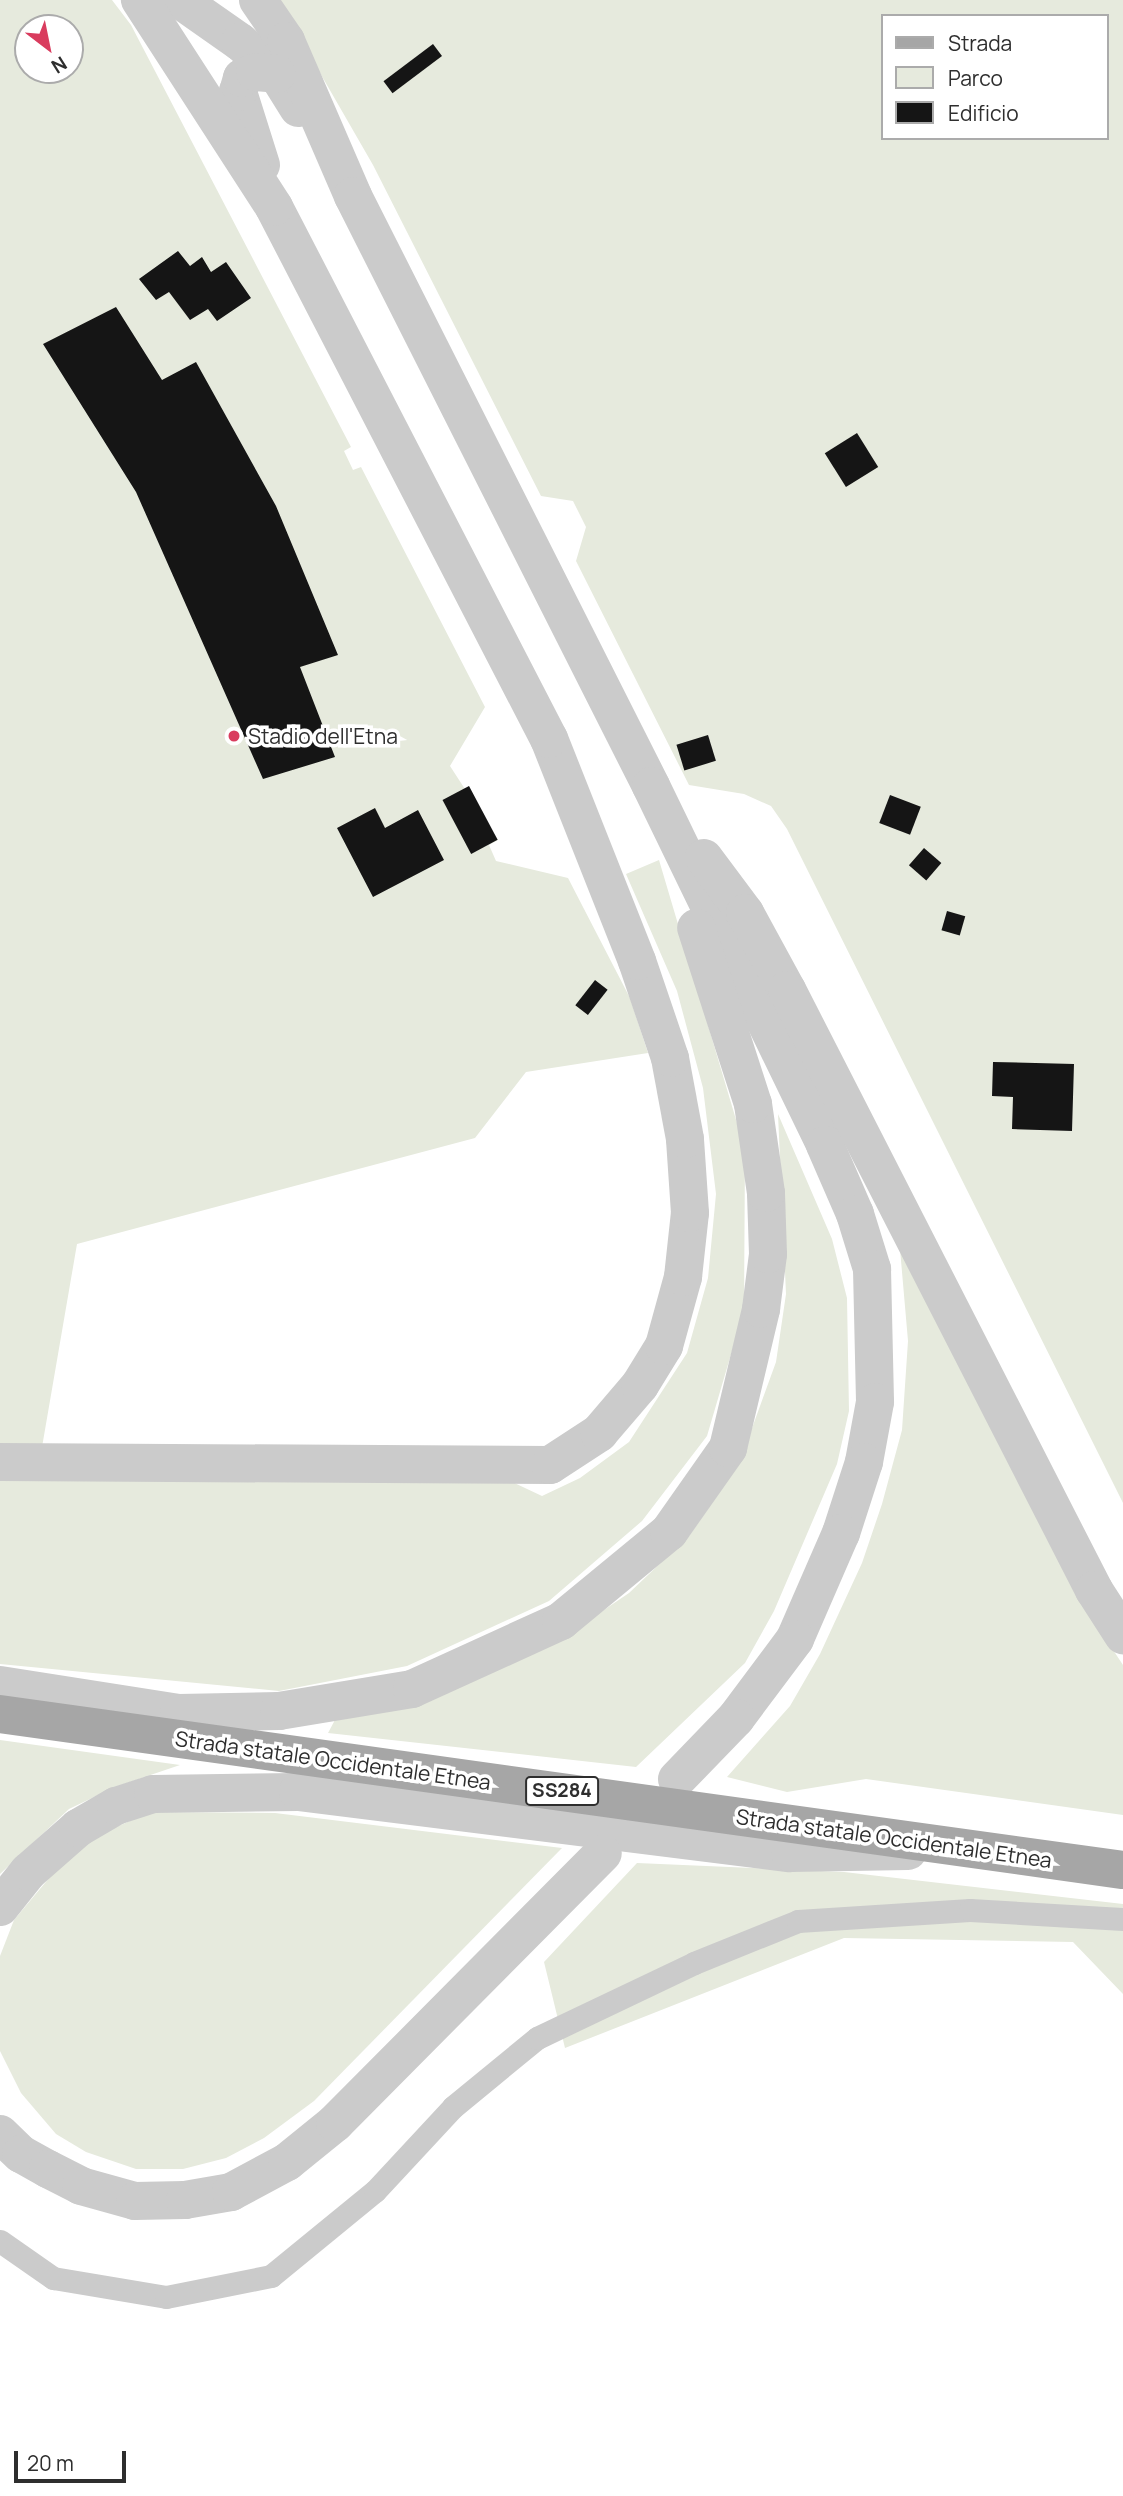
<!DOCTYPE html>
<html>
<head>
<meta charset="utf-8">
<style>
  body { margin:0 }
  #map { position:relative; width:1123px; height:2496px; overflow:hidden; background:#fff; font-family:Manrope,sans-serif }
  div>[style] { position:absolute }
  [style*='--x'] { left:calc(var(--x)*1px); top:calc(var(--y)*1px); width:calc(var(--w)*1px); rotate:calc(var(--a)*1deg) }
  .green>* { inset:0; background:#e6eadd }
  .building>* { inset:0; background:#151515; transform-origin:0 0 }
  .lane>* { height:23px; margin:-11.5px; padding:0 11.5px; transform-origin:11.5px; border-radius:11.5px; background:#cbcbcb }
  .street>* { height:38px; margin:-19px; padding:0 19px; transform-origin:19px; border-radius:19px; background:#cbcbcb }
  .primary>* { height:38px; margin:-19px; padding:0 19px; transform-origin:19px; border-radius:19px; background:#a6a6a6 }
  .dots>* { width:19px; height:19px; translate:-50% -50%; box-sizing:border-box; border:4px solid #fff; border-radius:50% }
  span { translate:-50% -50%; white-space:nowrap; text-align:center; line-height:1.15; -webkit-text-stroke:7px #fff; paint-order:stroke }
  .shield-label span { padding:2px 5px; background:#fff; border:2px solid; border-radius:5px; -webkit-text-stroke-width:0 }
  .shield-label { font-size:19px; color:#2e2e2e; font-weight:700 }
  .poi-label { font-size:21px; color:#2e2e2e }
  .left { translate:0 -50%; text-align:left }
  .street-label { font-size:21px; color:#2e2e2e }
  .legend { position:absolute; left:881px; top:14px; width:228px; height:126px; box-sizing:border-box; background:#fff; border:2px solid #ababab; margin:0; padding:9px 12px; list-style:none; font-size:21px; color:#2e2e2e }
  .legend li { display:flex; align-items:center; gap:14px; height:35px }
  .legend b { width:35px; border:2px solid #ababab }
  .north { position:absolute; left:14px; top:14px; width:70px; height:70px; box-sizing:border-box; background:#fff; border:2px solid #ababab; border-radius:50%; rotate:148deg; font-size:19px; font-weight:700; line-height:28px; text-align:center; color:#2e2e2e }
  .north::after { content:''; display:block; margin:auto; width:24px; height:32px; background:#d93c5e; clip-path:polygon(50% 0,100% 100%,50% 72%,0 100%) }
  .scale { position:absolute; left:14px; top:2451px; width:112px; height:32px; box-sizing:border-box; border:4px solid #2e2e2e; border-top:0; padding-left:9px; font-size:21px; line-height:24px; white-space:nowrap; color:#2e2e2e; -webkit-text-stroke:5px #fff; paint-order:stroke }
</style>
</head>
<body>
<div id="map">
  <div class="green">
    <div style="clip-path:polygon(evenodd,0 0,112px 0,131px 25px,351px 447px,344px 451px,353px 470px,361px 467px,485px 707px,450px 766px,498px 840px,489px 845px,496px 861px,568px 878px,630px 998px,648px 1053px,526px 1072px,475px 1138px,77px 1244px,41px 1453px,0 1453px,0 0,28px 28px,70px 28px,70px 70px,28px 70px,28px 28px)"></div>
    <div style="clip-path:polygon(evenodd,278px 0,1123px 0,1123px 1503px,787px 829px,771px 806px,744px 794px,689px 785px,576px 561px,586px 527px,573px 501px,541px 496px,373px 165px,278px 0,883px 16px,1107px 16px,1107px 138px,883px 138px,883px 16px)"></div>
    <div style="clip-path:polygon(659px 860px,745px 1150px,744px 1310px,707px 1436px,642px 1521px,549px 1601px,407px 1666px,279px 1691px,0 1664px,0 1473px,508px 1480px,542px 1496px,580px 1478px,629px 1442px,687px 1353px,708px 1278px,716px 1194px,703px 1088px,677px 991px,626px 874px)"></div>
    <div style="clip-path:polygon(778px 1114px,832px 1239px,847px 1298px,849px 1411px,837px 1464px,774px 1611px,745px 1663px,636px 1767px,328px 1733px,336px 1718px,567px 1635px,629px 1593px,689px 1536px,739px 1464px,776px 1362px,786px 1294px)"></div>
    <div style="clip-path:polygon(900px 1249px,1080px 1600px,1123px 1665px,1123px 1815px,866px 1779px,787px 1792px,727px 1777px,790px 1706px,820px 1654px,862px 1563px,882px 1504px,902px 1430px,908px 1341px)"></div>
    <div style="clip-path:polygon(0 1740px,180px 1765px,115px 1787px,69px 1809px,0 1874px)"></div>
    <div style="clip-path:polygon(150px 1812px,275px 1813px,562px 1848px,314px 2101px,264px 2138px,226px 2158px,183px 2169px,136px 2169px,86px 2152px,56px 2134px,21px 2093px,0 2051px,0 1956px,14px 1920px,55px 1871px,96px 1836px)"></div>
    <div style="clip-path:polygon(637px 1863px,844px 1872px,1123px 1904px,1123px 1994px,1073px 1942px,844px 1938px,565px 2048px,544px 1962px)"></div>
  </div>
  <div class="building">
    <div style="left:433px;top:44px;width:15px;height:62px;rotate:53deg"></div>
    <div style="clip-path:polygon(178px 251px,190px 266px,202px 257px,211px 272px,226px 262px,251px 298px,217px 321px,208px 309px,190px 320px,169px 292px,156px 300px,139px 279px)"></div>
    <div style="clip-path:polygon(116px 307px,162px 380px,196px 362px,276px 506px,338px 655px,300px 667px,335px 757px,263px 779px,136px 492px,43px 344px)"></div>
    <div style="left:857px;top:433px;width:40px;height:38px;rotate:58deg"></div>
    <div style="left:708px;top:735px;width:27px;height:33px;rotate:73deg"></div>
    <div style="left:469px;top:786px;width:61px;height:30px;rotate:62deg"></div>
    <div style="left:890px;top:795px;width:33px;height:30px;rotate:21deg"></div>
    <div style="clip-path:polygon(375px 808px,385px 828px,418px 810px,444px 860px,373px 897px,337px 828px)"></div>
    <div style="left:924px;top:848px;width:23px;height:23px;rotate:41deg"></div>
    <div style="left:947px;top:911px;width:19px;height:20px;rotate:16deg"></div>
    <div style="left:595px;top:980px;width:16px;height:32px;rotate:38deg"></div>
    <div style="clip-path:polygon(993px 1062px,1074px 1064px,1072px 1131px,1012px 1129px,1013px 1097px,992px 1096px)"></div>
  </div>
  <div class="lane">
    <div style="--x:0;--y:2241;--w:65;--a:34.9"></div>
    <div style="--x:53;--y:2278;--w:115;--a:9.5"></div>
    <div style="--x:166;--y:2297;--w:107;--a:-11.3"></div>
    <div style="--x:271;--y:2276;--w:134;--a:-39.3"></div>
    <div style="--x:375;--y:2191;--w:115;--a:-47.1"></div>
    <div style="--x:453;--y:2107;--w:109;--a:-39.4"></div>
    <div style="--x:537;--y:2038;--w:174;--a:-25.5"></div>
    <div style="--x:694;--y:1963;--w:112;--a:-22"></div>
    <div style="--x:798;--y:1921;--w:172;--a:-3.7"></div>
    <div style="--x:970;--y:1910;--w:153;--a:3.4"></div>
  </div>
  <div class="street">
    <div style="--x:180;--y:0;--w:73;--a:35"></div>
    <div style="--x:240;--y:42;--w:49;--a:40.9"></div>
    <div style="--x:277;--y:74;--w:40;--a:58"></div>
    <div style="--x:258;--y:0;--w:50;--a:55.7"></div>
    <div style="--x:286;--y:41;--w:169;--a:66.6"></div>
    <div style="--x:353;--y:196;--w:661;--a:63.2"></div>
    <div style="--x:651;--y:786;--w:399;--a:64.1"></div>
    <div style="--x:825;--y:1145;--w:75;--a:66.5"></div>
    <div style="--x:855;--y:1214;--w:58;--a:72.8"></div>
    <div style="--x:872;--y:1269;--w:133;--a:88.7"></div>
    <div style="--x:875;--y:1402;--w:61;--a:100.4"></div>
    <div style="--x:864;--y:1462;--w:75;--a:107.9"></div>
    <div style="--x:841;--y:1533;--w:116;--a:113.5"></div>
    <div style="--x:795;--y:1639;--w:99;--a:126.8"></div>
    <div style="--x:736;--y:1718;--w:85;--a:134"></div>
    <div style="--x:261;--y:165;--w:77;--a:-107.5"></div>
    <div style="--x:238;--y:92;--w:15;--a:-74"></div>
    <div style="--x:242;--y:78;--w:14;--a:-25"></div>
    <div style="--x:255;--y:72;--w:22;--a:5"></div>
    <div style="--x:704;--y:858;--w:69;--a:53.3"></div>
    <div style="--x:745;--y:913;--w:88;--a:61.4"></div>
    <div style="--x:787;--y:990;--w:674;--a:62.9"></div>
    <div style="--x:1094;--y:1590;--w:54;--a:57.2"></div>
    <div style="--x:0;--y:1462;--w:550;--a:0.31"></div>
    <div style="--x:550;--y:1465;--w:59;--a:-33.1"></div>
    <div style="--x:599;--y:1433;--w:63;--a:-49.5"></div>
    <div style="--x:640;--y:1385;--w:46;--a:-58.4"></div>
    <div style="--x:664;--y:1346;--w:72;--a:-74.6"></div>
    <div style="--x:683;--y:1277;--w:64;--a:-83.8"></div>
    <div style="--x:690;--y:1213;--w:74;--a:-93.9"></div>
    <div style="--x:685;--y:1139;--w:82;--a:-100.5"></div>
    <div style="--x:670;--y:1058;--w:102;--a:-108.8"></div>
    <div style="--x:637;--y:961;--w:239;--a:-111.6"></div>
    <div style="--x:549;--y:739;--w:599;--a:-117.34"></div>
    <div style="--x:274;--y:207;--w:247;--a:-122.9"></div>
    <div style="--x:0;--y:1685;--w:181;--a:8.9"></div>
    <div style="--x:179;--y:1713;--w:100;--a:-1.1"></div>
    <div style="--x:279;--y:1711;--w:135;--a:-9.4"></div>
    <div style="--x:412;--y:1689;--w:164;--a:-24.5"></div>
    <div style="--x:561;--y:1621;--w:140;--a:-39.5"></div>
    <div style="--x:669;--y:1532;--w:103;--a:-54.9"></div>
    <div style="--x:728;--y:1448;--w:143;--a:-76.6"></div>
    <div style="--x:761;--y:1309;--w:55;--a:-82.7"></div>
    <div style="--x:768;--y:1254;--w:61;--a:-91.9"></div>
    <div style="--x:766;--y:1193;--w:90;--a:-98.3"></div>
    <div style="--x:753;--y:1104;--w:185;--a:-107.9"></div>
    <div style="--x:0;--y:1907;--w:45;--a:-51.3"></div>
    <div style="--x:28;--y:1872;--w:67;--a:-41.3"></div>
    <div style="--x:78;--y:1828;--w:44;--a:-30.1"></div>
    <div style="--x:116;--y:1806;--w:39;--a:-18"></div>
    <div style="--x:153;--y:1794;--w:145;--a:-0.8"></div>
    <div style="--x:298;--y:1792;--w:496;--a:7.1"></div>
    <div style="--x:790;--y:1853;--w:118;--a:-1"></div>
    <div style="--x:0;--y:2134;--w:29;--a:44"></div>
    <div style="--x:21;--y:2154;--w:31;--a:29"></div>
    <div style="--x:48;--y:2169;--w:37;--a:27"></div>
    <div style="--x:81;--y:2186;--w:56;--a:15.5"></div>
    <div style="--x:135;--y:2201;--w:50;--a:-1.1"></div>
    <div style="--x:185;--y:2200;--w:47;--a:-9.9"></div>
    <div style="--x:231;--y:2192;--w:64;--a:-28.2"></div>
    <div style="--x:287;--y:2162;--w:62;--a:-39.1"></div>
    <div style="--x:335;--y:2123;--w:380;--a:-45.2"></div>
  </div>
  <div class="primary">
    <div style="--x:0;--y:1714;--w:1134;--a:7.91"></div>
  </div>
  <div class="dots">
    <div style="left:234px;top:736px;background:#d93c5e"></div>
  </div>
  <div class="shield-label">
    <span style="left:562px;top:1791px">SS284</span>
  </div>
  <div class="poi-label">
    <span class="left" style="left:248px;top:736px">Stadio dell'Etna</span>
  </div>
  <div class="street-label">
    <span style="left:333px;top:1760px;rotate:8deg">Strada statale Occidentale Etnea</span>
    <span style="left:894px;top:1838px;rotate:8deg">Strada statale Occidentale Etnea</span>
  </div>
  <ul class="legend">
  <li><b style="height:9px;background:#a6a6a6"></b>Strada</li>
  <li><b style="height:19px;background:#e6eadd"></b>Parco</li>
  <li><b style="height:19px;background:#151515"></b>Edificio</li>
  </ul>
  <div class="north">N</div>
  <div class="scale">20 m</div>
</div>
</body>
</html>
